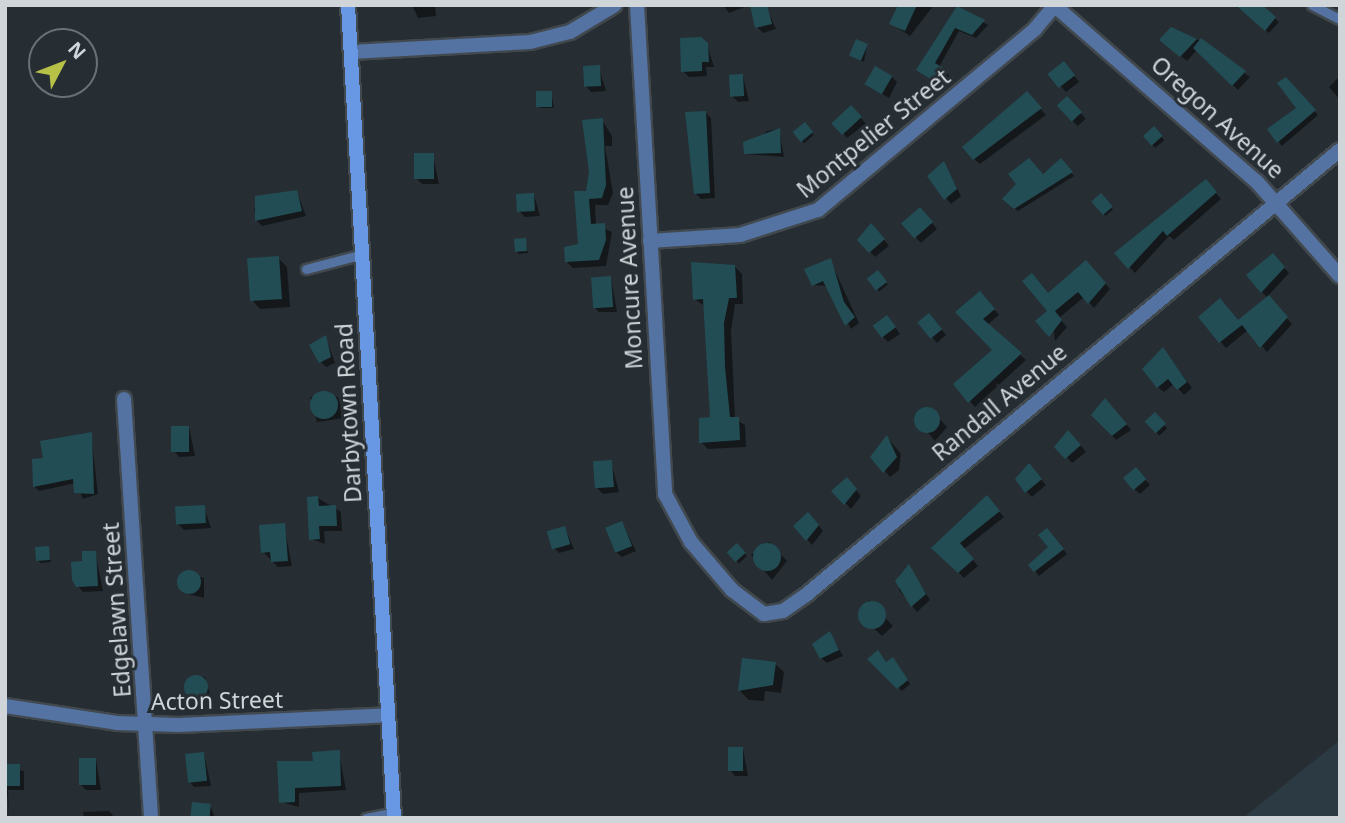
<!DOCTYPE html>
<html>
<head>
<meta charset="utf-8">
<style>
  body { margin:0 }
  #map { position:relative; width:1345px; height:823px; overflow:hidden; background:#262e34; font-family:"Noto Sans",sans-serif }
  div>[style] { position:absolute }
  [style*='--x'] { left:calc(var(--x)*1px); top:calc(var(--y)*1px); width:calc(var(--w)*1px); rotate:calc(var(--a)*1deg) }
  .built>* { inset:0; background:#2b3a43 }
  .shadow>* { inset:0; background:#0007; transform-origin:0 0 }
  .building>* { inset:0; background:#224d55; transform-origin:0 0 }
  .round { border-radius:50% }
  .roads { filter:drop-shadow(2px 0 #41494e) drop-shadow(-2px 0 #41494e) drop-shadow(0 2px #41494e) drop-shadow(0 -2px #41494e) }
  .lane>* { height:9px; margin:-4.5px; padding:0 4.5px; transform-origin:4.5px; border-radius:4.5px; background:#5472a2 }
  .street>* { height:14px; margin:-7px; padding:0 7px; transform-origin:7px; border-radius:7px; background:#5472a2 }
  .secondary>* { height:14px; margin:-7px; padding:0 7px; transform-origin:7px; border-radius:7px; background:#6898e4 }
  span { translate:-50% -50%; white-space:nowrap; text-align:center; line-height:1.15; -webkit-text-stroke:6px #262e34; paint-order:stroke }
  .street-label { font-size:23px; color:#cfd5d8 }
  .frame { position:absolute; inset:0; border:7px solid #cfd5d8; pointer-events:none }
  .north { position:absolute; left:28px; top:28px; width:70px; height:70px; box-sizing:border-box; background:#262e34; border:2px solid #6a7176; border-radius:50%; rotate:48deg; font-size:19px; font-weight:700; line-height:28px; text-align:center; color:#cfd5d8 }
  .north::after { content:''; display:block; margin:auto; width:24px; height:32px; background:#b7c148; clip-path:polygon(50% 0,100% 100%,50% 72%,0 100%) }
</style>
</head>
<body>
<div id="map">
  <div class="built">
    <div style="clip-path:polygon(1340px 740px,1340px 818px,1243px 818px)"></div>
  </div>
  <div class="shadow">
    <div style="clip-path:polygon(412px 5px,435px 5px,436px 16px,418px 18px)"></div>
    <div style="clip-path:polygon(723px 5px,750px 5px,729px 13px)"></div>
    <div style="clip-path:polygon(900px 5px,934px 5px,910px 36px,892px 24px)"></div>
    <div style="clip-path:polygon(1234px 5px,1258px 5px,1279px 22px,1269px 33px)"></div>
    <div style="clip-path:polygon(958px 8px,988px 25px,976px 38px,959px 31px,939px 67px,951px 77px,943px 88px,922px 74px)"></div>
    <div style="clip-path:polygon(767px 9px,776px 29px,763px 33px,757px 27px)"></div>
    <div style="clip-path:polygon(1171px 29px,1201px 41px,1250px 77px,1238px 90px,1197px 50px,1187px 61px,1167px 45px)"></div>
    <div style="clip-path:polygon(707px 44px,714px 67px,706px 67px,707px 76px,689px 77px,683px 71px)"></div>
    <div style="clip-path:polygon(867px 45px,864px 62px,852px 56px)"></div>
    <div style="clip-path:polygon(599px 67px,606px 91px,591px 92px,586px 86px)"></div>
    <div style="clip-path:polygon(1069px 69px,1079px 82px,1066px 92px,1050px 74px)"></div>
    <div style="clip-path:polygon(743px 76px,749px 101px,738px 102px,732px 96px)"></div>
    <div style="clip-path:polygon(891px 76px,897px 82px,889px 98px,868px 85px)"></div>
    <div style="clip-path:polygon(1340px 76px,1340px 100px,1329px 87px)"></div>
    <div style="clip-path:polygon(1286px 79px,1318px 115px,1282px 146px,1269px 129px,1299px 109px)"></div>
    <div style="clip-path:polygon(551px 92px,554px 108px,541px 108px,539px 106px)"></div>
    <div style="left:1067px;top:98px;width:28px;height:11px;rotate:48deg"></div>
    <div style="clip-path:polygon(1032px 99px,1046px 115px,980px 164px,974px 159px)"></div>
    <div style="clip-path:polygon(705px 112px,711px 118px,715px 198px,701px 199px,695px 193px)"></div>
    <div style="clip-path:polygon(856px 112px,866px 124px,847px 138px,833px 122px)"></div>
    <div style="clip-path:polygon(602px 120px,612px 136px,612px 146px,605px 146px,613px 193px,608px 205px,595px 205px,596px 225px,612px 232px,606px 266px,573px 268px,566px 261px,580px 246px)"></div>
    <div style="left:805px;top:125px;width:13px;height:13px;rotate:48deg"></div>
    <div style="left:1154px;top:128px;width:16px;height:12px;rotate:50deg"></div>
    <div style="clip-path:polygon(779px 129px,784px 157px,746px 154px,767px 131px)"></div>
    <div style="clip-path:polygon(433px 155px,439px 184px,422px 184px,416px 178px)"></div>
    <div style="clip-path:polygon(1061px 161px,1074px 176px,1018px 211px,1004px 199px)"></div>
    <div style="clip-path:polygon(944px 164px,961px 196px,951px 204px,929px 176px)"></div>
    <div style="clip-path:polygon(1211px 187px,1221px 199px,1174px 240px,1169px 236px,1135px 273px,1116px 253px)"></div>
    <div style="clip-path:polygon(297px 192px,306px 216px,262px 226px,256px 220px,254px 208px)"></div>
    <div style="clip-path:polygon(534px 195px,540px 216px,525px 217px,519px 211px)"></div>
    <div style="left:1101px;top:195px;width:19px;height:10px;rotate:51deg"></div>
    <div style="clip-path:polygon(926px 215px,937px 229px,921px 243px,904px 224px)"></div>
    <div style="clip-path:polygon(877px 231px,889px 246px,875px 257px,859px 240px)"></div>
    <div style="clip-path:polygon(525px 239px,528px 253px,519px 254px,517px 252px)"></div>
    <div style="clip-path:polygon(278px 258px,287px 267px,290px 307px,260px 309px,252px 300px)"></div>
    <div style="clip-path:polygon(830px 260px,859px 323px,851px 329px,827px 286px,813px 285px)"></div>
    <div style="clip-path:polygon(1278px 261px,1289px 273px,1268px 296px,1292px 324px,1267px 352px,1248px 330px,1226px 348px,1200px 318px,1239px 322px,1268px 298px,1262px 292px)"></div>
    <div style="clip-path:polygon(735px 267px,742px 274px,743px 304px,735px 304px,731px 331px,735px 419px,745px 425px,746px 447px,708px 449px,701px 442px,712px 419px,705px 306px,694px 299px)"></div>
    <div style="clip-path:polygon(1092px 268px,1110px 289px,1094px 308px,1084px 297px,1059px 318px,1067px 327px,1055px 341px,1049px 295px)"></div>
    <div style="left:878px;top:272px;width:16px;height:11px;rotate:52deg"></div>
    <div style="clip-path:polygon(611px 278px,617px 312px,599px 312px,594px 307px)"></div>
    <div style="clip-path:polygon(985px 298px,999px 315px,987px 325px,1026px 360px,975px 407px,955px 384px,995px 350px,958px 312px)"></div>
    <div style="clip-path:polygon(935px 321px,946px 335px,937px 343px,932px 337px)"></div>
    <div style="clip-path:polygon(892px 323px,900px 334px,888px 342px,883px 337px)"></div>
    <div style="clip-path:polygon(326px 338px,335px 363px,326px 367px,321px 362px)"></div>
    <div style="clip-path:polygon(1168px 355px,1192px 388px,1184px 395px,1174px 384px,1164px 392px,1158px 387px)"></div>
    <div style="clip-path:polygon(310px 397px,338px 397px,344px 418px,317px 422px)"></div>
    <div style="clip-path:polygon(1111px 406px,1131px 430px,1116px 440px,1093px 415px)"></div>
    <div style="clip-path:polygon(929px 407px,947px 427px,935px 441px,914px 416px)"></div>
    <div style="left:1155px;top:415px;width:18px;height:11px;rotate:47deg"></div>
    <div style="clip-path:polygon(189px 427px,195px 456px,179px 457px,174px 451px)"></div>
    <div style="clip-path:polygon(91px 433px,98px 494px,83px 499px,76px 483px,39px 491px,35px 487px,45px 459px)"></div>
    <div style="clip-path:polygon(887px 437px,901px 454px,899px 470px,890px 477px,873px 457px)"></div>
    <div style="clip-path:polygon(1074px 437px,1086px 452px,1072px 463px,1057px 446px)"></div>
    <div style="clip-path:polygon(611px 461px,619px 492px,603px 494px,597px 488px)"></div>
    <div style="clip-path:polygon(1034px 471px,1046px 485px,1032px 497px,1026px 491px)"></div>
    <div style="clip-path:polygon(1141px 475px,1150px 485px,1140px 494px,1134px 489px)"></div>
    <div style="clip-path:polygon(852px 485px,861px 496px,851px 509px,834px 491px)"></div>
    <div style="clip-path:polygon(318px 498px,341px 512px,342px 531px,324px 531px,325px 544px,311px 539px)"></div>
    <div style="clip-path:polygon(992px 503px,1004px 517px,964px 549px,978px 566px,964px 578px,934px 548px)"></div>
    <div style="clip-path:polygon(204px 507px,211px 528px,184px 530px,178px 524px)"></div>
    <div style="clip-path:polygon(814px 520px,823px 531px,812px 545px,795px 526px)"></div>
    <div style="clip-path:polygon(622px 523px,636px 551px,622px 557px,616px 552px)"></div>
    <div style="clip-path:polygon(284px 525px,292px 566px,278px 567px,263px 552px)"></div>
    <div style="clip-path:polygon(565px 528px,574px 549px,559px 553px,554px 548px)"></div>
    <div style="clip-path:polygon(1052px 535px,1067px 554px,1039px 576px,1030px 565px,1050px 547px)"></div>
    <div style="clip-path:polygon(769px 542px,787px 561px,772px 580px,751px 555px)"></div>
    <div style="left:737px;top:545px;width:15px;height:11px;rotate:48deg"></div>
    <div style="clip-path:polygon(48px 547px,51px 562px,41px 563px,38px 561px)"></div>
    <div style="clip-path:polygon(95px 553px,103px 591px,83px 592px,78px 586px,84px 563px)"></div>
    <div style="clip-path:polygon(909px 567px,930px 600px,917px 612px,899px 590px,900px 574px)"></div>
    <div style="clip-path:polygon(182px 573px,204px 578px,204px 598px,183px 593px)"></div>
    <div style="clip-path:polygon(869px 600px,893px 626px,882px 636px,858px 614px)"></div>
    <div style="clip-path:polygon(830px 633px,843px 656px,827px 663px,821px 658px)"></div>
    <div style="clip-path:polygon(744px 660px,775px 664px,784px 672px,781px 693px,765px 691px,764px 701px,749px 700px,740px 691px)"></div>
    <div style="clip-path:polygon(870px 660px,896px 663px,910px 684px,902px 691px)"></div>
    <div style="clip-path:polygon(205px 677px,212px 702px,195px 703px,188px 678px)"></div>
    <div style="clip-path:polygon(743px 749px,748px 776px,735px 776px,730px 770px)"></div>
    <div style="clip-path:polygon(339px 752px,346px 790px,299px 793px,299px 807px,281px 802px,315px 762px)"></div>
    <div style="clip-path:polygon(204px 754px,211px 786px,194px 787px,189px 781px)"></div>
    <div style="clip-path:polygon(96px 759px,101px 790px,86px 790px,81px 785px)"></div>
    <div style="clip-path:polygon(5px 766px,24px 771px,24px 790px,8px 790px,9px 818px)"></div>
    <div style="clip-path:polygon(210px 805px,215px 818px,193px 818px)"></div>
    <div style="clip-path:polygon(109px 811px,115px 818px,84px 818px,83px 812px)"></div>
  </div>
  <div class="building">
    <div style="clip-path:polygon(750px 5px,767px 5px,772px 24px,755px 28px)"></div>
    <div style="clip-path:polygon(898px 5px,917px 5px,905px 31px,889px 24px)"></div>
    <div style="clip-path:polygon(1235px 5px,1262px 5px,1276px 17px,1265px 31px)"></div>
    <div style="clip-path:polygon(957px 6px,985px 20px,972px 35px,955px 28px,935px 63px,948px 71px,939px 85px,916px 70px)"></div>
    <div style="clip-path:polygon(1171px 27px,1197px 39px,1180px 57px,1159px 40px)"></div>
    <div style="clip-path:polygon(701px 37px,708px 43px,709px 62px,702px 62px,702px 71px,681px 72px,680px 38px)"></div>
    <div style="clip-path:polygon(1201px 38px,1246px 71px,1232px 86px,1193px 48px)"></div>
    <div style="left:856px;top:39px;width:13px;height:18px;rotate:23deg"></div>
    <div style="left:1064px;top:61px;width:18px;height:21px;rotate:52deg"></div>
    <div style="left:600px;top:65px;width:21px;height:17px;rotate:87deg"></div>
    <div style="left:875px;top:66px;width:20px;height:21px;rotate:30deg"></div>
    <div style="left:743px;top:74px;width:22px;height:14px;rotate:87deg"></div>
    <div style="clip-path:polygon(1286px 77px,1316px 110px,1277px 143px,1267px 129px,1296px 108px,1277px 83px)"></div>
    <div style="left:536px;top:91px;width:16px;height:16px"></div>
    <div style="clip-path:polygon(1027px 91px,1042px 108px,973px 160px,962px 147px)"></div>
    <div style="left:1067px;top:96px;width:22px;height:14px;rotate:47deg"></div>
    <div style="left:851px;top:105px;width:16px;height:27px;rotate:47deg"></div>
    <div style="clip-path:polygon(706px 111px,710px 193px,694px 194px,685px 112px)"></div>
    <div style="clip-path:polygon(603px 118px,606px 185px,602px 198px,589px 199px,591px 224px,605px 223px,606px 240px,599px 260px,565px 262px,564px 247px,578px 244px,574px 191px,586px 191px,589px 172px,582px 120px)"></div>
    <div style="left:805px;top:122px;width:13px;height:16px;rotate:51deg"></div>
    <div style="left:1154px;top:126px;width:13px;height:15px;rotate:48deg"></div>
    <div style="clip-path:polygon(780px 128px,781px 153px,744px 154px,743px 142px)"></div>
    <div style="left:434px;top:153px;width:26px;height:20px;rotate:90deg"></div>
    <div style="clip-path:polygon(1029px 158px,1043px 174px,1061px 158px,1073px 172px,1014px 209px,1002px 199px,1016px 184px,1008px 174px)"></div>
    <div style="clip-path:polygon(944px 161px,957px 189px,944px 200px,927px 176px)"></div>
    <div style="clip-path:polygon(1206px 179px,1217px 192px,1167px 236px,1163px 231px,1128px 269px,1114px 253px)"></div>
    <div style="clip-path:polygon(297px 190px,302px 211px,255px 221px,255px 196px)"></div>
    <div style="left:534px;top:193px;width:18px;height:18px;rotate:87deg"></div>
    <div style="left:1101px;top:193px;width:18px;height:13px;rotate:49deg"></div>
    <div style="left:920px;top:207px;width:20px;height:25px;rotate:49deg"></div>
    <div style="clip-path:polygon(871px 223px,885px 239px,869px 253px,857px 240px)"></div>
    <div style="left:526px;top:238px;width:13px;height:12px;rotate:86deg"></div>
    <div style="clip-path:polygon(1273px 253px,1285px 267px,1261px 293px,1246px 275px)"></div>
    <div style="left:279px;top:256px;width:43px;height:32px;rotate:86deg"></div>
    <div style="clip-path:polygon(831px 258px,844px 302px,855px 317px,845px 326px,823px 281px,812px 286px,804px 269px)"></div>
    <div style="clip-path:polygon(1086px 260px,1106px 283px,1088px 304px,1078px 292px,1055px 311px,1062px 320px,1049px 337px,1035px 321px,1047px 311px,1022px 281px,1032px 273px,1048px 293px)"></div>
    <div style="clip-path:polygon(691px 262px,735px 265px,737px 298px,729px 298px,724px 323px,725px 367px,730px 417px,739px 417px,740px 440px,699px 443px,699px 418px,710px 417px,703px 299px,693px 300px)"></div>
    <div style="left:878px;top:270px;width:15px;height:14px;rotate:53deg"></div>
    <div style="left:611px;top:276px;width:31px;height:20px;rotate:86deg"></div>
    <div style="clip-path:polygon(980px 291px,995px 309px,983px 319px,1022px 353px,968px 403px,953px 384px,992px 350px,955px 312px)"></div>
    <div style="clip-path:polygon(1269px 295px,1288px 317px,1260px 348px,1242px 325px,1219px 343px,1198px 317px,1220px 298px,1238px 320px)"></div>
    <div style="left:929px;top:313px;width:21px;height:15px;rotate:51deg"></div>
    <div style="left:887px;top:315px;width:15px;height:18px;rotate:53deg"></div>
    <div style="clip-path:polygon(326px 335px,331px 357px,319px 363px,309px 345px)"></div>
    <div style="clip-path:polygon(1163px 347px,1187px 382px,1177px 390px,1168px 379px,1157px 388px,1142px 369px)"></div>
    <div class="round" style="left:310px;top:391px;width:28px;height:28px"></div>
    <div style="clip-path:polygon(1105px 398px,1127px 424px,1112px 436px,1091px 415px)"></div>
    <div class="round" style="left:914px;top:407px;width:26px;height:26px"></div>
    <div style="left:1155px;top:412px;width:16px;height:14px;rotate:47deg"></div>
    <div style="left:171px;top:426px;width:18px;height:26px"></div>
    <div style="clip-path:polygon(1068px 430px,1081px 445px,1065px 459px,1054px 447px)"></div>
    <div style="clip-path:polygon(92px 432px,94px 494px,74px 493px,73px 479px,33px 487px,32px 459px,43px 458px,40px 441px)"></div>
    <div style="clip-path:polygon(887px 435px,897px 457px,883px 473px,870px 457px)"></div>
    <div style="left:612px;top:460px;width:27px;height:19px;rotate:86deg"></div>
    <div style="clip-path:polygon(1029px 463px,1042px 479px,1025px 493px,1015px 479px)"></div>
    <div style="left:1136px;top:467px;width:16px;height:17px;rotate:50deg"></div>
    <div style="clip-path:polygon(847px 477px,857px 489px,844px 505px,831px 491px)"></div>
    <div style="clip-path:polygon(987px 495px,1000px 511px,960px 543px,974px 559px,958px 573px,931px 548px)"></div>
    <div style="clip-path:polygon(318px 496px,319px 506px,336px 505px,337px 526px,319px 526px,320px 539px,309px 540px,307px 497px)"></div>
    <div style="left:205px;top:505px;width:18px;height:30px;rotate:87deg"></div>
    <div style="clip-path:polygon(808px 512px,819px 525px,806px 541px,793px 526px)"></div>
    <div style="left:622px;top:521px;width:27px;height:18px;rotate:68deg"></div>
    <div style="clip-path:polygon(285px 523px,288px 561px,271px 562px,270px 552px,261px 553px,259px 525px)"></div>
    <div style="left:565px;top:526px;width:19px;height:19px;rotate:74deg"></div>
    <div style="clip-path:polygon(1047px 528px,1064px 549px,1034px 572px,1028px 565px,1048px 547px,1038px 535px)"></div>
    <div class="round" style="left:753px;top:543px;width:28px;height:28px"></div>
    <div style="left:737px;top:543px;width:13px;height:14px;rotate:48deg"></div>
    <div style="left:49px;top:546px;width:14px;height:14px;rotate:86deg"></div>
    <div style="clip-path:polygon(82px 551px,96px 551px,98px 586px,76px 587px,72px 580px,71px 562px,82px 561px)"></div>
    <div style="clip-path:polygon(909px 564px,926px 594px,911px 607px,895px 581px)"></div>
    <div class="round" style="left:177px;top:570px;width:24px;height:24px"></div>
    <div class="round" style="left:858px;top:601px;width:28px;height:28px"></div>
    <div style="clip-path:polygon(830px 631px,839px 650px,820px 659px,812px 644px)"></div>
    <div style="clip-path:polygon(878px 650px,886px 662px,893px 657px,908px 680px,897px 689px,867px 659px)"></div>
    <div style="clip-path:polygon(742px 658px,776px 662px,773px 685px,738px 691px)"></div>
    <div class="round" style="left:184px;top:675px;width:24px;height:24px"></div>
    <div style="left:728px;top:747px;width:15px;height:24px"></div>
    <div style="clip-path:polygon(340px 750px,341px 786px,295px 788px,295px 802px,279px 803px,277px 761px,313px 761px,312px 752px)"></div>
    <div style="left:204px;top:752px;width:29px;height:19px;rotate:84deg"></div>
    <div style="left:79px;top:758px;width:17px;height:27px"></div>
    <div style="left:5px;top:764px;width:15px;height:22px"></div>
    <div style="left:192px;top:802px;width:19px;height:16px;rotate:6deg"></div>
  </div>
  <div class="roads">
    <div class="lane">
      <div style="--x:1312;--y:5;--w:31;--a:27"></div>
      <div style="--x:306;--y:269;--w:59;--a:-14.7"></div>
      <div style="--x:366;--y:818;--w:29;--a:-12"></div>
    </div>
    <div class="street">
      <div style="--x:637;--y:5;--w:490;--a:86.7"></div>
      <div style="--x:665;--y:494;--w:55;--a:61.6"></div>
      <div style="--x:691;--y:542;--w:63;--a:49.5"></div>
      <div style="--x:732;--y:590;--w:40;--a:37"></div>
      <div style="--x:764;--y:614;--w:19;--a:-9"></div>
      <div style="--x:783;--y:611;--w:28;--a:-35"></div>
      <div style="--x:806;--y:595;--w:695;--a:-39.81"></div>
      <div style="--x:1054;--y:5;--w:269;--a:41.1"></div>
      <div style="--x:1257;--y:182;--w:125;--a:48.6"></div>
      <div style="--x:351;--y:52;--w:179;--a:-3.2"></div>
      <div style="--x:530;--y:42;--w:41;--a:-14"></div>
      <div style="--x:570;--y:32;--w:52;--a:-31"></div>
      <div style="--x:650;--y:241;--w:90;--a:-3.8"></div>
      <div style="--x:740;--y:235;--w:82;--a:-17.8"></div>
      <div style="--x:818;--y:210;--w:283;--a:-39.8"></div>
      <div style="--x:1035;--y:29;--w:31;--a:-50"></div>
      <div style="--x:124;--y:399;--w:420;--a:86.3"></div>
      <div style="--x:5;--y:706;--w:113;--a:8.6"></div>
      <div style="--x:117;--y:723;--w:62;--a:1.8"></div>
      <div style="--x:179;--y:725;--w:209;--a:-2.7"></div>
    </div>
    <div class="secondary">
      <div style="--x:348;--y:5;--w:814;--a:86.76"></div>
    </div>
  </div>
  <div class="street-label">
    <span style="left:1218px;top:117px;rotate:42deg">Oregon Avenue</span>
    <span style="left:873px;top:133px;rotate:-39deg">Montpelier Street</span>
    <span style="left:629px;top:278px;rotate:-93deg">Moncure Avenue</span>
    <span style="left:999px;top:402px;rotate:-40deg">Randall Avenue</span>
    <span style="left:348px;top:413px;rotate:-93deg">Darbytown Road</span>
    <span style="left:116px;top:610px;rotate:-94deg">Edgelawn Street</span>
    <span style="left:217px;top:700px;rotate:-1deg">Acton Street</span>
  </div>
  <div class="frame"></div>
  <div class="north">N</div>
</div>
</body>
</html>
